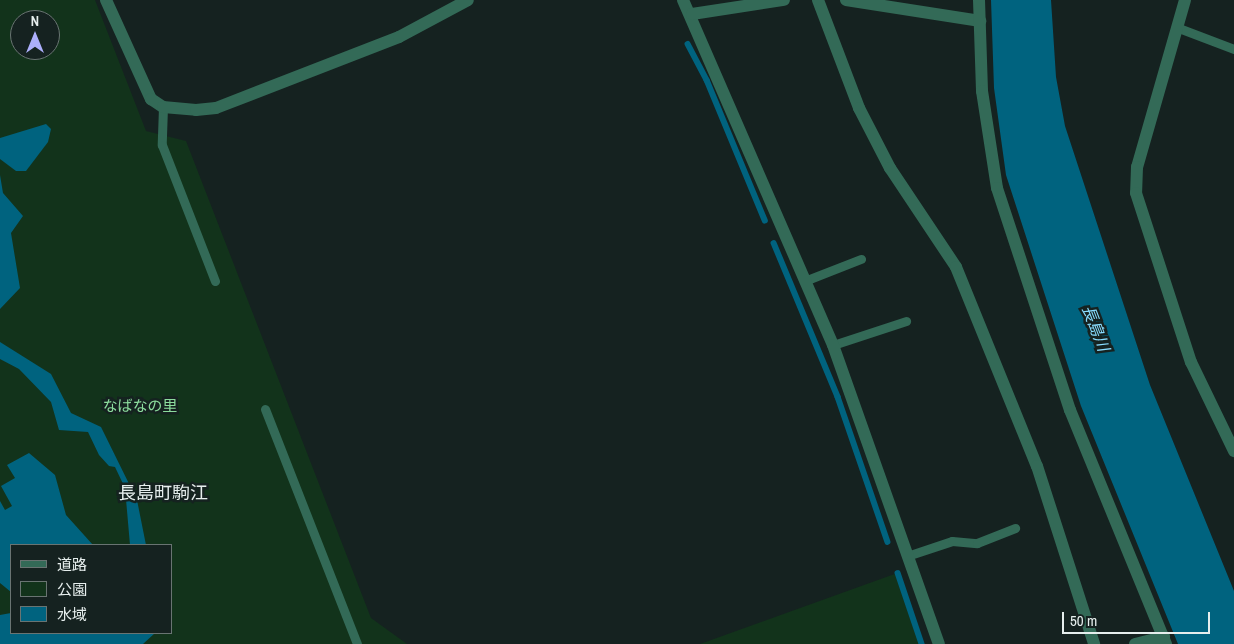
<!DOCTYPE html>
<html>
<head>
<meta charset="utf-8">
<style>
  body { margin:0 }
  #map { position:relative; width:1234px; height:644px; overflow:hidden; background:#152220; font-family:"Archivo Narrow","Noto Sans JP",sans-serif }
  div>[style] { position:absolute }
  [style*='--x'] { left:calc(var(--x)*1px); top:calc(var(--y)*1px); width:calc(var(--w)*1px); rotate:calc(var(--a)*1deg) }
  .green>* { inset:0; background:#12331b }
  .water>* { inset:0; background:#00637f }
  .stream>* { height:5.5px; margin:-2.75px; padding:0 2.75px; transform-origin:2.75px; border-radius:2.75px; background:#00637f }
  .service>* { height:9px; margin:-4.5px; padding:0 4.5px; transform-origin:4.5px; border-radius:4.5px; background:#336a57 }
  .minor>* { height:12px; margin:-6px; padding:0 6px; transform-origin:6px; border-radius:6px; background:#336a57 }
  .tertiary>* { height:12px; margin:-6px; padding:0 6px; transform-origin:6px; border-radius:6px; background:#336a57 }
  span { translate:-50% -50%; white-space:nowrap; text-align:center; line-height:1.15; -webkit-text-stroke:5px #152220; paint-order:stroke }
  .park-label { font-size:15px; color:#8cdc9d }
  .water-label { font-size:16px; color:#8df; font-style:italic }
  .quarter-label { font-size:18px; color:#e6eeed }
  .legend { position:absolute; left:10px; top:544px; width:162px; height:90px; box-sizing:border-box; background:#152220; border:1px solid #697472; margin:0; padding:6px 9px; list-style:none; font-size:15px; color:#e6eeed }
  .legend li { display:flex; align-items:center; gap:10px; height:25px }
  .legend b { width:25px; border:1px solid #697472 }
  .north { position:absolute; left:10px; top:10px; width:50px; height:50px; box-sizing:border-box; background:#152220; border:1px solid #697472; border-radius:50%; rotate:0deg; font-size:14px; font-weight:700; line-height:20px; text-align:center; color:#e6eeed }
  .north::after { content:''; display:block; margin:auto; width:18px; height:22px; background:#acaffb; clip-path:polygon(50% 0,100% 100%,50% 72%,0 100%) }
  .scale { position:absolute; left:1062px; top:612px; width:148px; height:22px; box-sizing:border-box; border:2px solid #e6eeed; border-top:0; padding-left:6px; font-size:15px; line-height:18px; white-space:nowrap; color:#e6eeed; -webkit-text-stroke:4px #152220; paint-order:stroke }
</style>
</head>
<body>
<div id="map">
  <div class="green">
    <div style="clip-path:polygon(evenodd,0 0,95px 0,146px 131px,186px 141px,371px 618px,407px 644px,0 644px,0 0,20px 20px,50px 20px,50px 50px,20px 50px,20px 20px,0 0,11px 545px,171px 545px,171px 633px,11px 633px,11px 545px)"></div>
    <div style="clip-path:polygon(895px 574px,919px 644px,700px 644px,889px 576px)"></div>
  </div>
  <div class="water">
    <div style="clip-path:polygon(991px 0,1051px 0,1056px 77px,1065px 126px,1150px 385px,1234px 591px,1234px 644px,1178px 644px,1081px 406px,1006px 175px,994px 88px)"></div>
    <div style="clip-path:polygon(46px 124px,51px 129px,48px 142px,26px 171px,16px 171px,0 159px,0 138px)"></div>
    <div style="clip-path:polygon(0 175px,3px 193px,23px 216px,11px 233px,20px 288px,0 309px)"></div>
    <div style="clip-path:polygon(0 342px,51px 374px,71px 413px,101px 427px,137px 500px,146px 545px,130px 545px,125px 488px,115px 467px,109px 466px,99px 455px,88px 432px,59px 430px,51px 402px,19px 369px,0 359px)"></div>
    <div style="clip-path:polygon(29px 453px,55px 475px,66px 515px,93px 545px,11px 545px,11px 592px,0 583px,0 501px,5px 510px,12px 506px,1px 486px,15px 478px,7px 465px)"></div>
    <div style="clip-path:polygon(11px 613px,11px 633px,155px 633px,143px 644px,0 644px,0 615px)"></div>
  </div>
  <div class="stream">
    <div style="--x:688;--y:44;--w:41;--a:62.2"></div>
    <div style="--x:707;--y:80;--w:152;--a:67.5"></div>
    <div style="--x:774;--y:243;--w:167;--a:67.4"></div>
    <div style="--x:838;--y:397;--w:153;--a:71"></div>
    <div style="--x:898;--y:573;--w:75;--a:71.3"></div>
  </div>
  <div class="service">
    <div style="--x:1176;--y:27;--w:62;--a:20.8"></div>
    <div style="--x:163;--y:107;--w:38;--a:92"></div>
    <div style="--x:162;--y:145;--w:146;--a:68.7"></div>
    <div style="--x:807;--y:280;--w:58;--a:-21.3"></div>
    <div style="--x:833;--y:345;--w:77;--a:-18.2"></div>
    <div style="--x:265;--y:409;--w:252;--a:68.6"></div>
    <div style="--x:910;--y:555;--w:44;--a:-18.4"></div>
    <div style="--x:952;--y:541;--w:25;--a:5"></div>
    <div style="--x:977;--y:543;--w:41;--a:-21.5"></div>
  </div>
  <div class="minor">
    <div style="--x:683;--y:0;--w:376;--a:66.5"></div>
    <div style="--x:833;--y:345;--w:317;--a:70.5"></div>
    <div style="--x:818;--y:0;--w:116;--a:69.2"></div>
    <div style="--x:859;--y:108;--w:68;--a:62.7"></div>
    <div style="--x:890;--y:168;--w:119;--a:56.3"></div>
    <div style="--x:956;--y:267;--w:215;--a:67.9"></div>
    <div style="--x:1037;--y:466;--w:187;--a:72.2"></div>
    <div style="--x:846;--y:0;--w:136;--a:8.9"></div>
    <div style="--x:979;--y:0;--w:91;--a:88.1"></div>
    <div style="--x:982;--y:91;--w:98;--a:81.2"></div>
    <div style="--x:997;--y:188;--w:234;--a:71.8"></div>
    <div style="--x:1070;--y:410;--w:253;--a:67.7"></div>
    <div style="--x:1185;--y:0;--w:174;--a:106"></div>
    <div style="--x:1137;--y:167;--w:26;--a:92"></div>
    <div style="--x:1136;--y:193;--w:178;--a:72"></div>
    <div style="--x:1191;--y:362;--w:99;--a:64.2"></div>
    <div style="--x:692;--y:14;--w:93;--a:-8.7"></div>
    <div style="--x:1135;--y:644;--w:30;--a:-14"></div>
  </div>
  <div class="tertiary">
    <div style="--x:106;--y:0;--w:109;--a:65.6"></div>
    <div style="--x:151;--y:99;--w:14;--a:34"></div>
    <div style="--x:163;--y:107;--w:33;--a:5"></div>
    <div style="--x:196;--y:110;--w:20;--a:-6"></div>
    <div style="--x:216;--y:108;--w:196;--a:-21.2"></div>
    <div style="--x:399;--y:37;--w:78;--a:-28.2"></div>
  </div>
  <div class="park-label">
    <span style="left:140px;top:406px">なばなの里</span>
  </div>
  <div class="water-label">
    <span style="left:1096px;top:328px;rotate:69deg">長島川</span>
  </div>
  <div class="quarter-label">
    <span style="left:163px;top:493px">長島町駒江</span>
  </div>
  <ul class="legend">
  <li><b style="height:6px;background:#336a57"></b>道路</li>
  <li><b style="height:14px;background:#12331b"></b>公園</li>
  <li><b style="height:14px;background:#00637f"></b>水域</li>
  </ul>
  <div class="north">N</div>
  <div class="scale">50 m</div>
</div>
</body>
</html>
